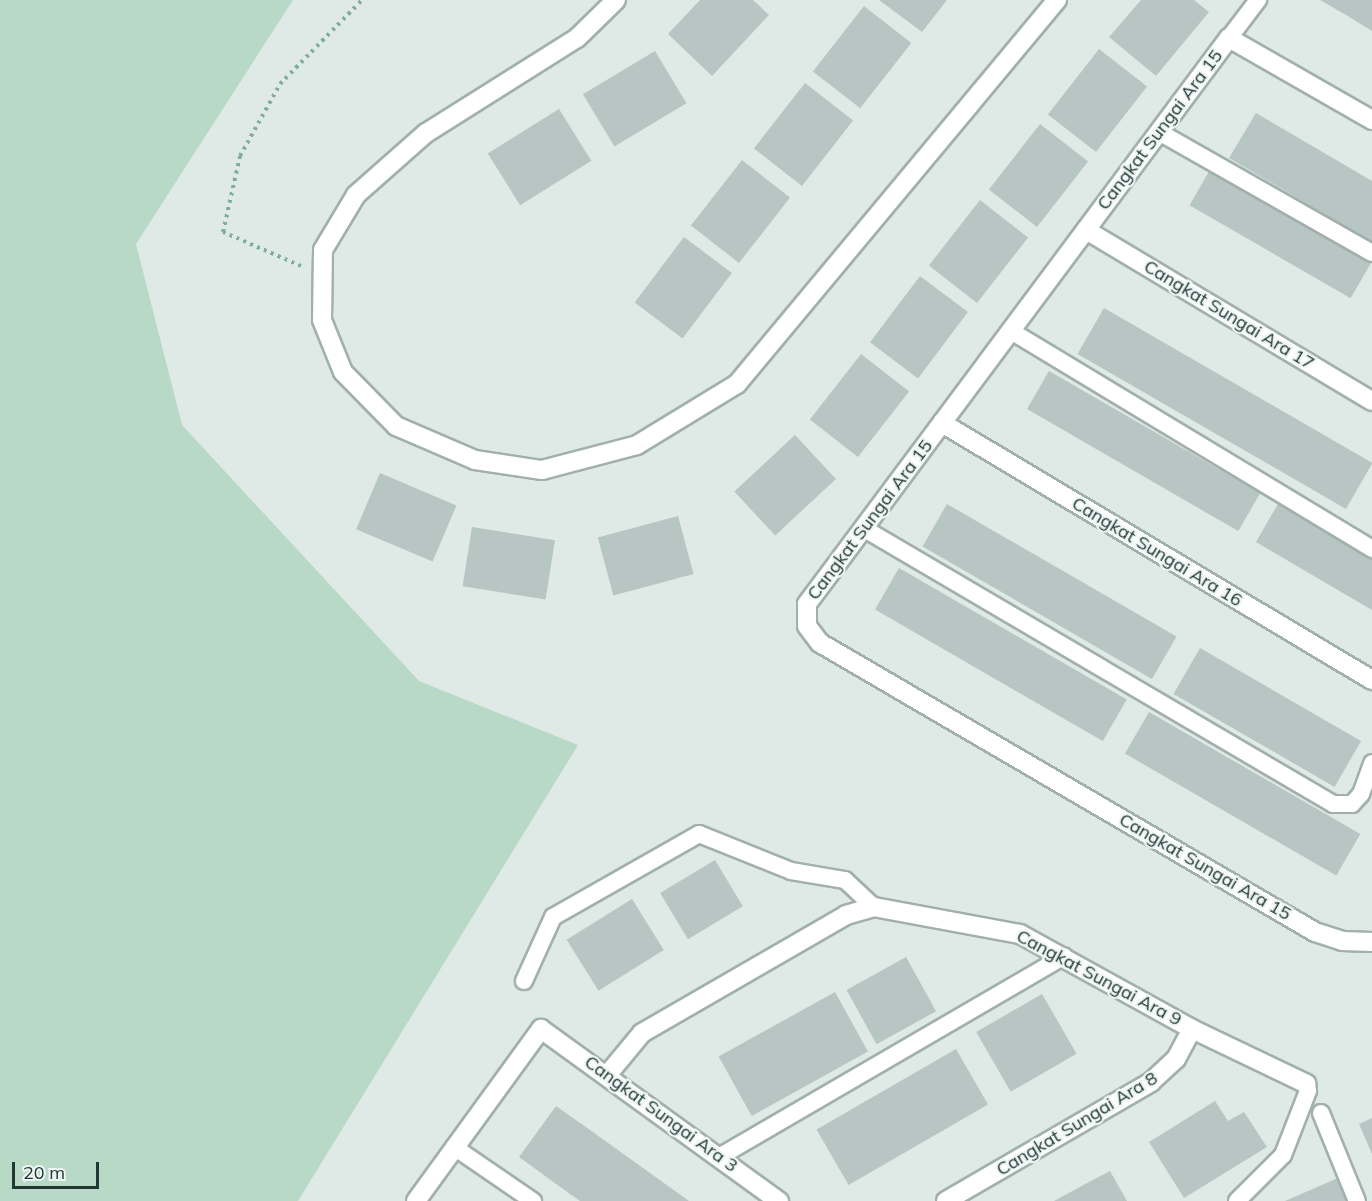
<!DOCTYPE html>
<html>
<head>
<meta charset="utf-8">
<style>
  body { margin:0 }
  #map { position:relative; width:1372px; height:1201px; overflow:hidden; background:#dfe9e6; font-family:Mulish,sans-serif }
  div>[style] { position:absolute }
  [style*='--x'] { left:calc(var(--x)*1px); top:calc(var(--y)*1px); width:calc(var(--w)*1px); rotate:calc(var(--a)*1deg) }
  .green>* { inset:0; background:#b9d9c7 }
  .building>* { inset:0; background:#b7c6c2; transform-origin:0 0 }
  .path>* { height:4px; margin-top:-2px; transform-origin:0; background:repeating-linear-gradient(90deg,#81aba4 0 3px,transparent 0 7.5px) }
  .roads { filter:drop-shadow(2px 0 #a2b0ad) drop-shadow(-2px 0 #a2b0ad) drop-shadow(0 2px #a2b0ad) drop-shadow(0 -2px #a2b0ad) }
  .lane>* { height:16px; margin:-8px; padding:0 8px; transform-origin:8px; border-radius:8px; background:#fff }
  .street>* { height:18px; margin:-9px; padding:0 9px; transform-origin:9px; border-radius:9px; background:#fff }
  span { translate:-50% -50%; white-space:nowrap; text-align:center; line-height:1.15; -webkit-text-stroke:4.5px #eff6f4; paint-order:stroke }
  .street-label { font-size:18px; color:#213835 }
  .scale { position:absolute; left:12px; top:1162px; width:87px; height:27px; box-sizing:border-box; border:3px solid #213835; border-top:0; padding-left:8px; font-size:18px; line-height:21px; white-space:nowrap; color:#213835; -webkit-text-stroke:4px #eff6f4; paint-order:stroke }
</style>
</head>
<body>
<div id="map">
  <div class="green">
    <div style="clip-path:polygon(0 0,293px 0,136px 244px,182px 425px,419px 681px,578px 745px,298px 1201px,0 1201px)"></div>
  </div>
  <div class="building">
    <div style="clip-path:polygon(700px 0,753px 0,769px 15px,712px 76px,668px 34px)"></div>
    <div style="clip-path:polygon(879px 0,947px 0,922px 32px)"></div>
    <div style="clip-path:polygon(1141px 0,1194px 0,1209px 12px,1156px 76px,1109px 37px)"></div>
    <div style="clip-path:polygon(1320px 0,1372px 0,1372px 31px,1346px 15px)"></div>
    <div style="left:864px;top:6px;width:60px;height:83px;rotate:38deg"></div>
    <div style="left:1099px;top:49px;width:61px;height:83px;rotate:38deg"></div>
    <div style="left:655px;top:51px;width:61px;height:84px;rotate:59deg"></div>
    <div style="left:805px;top:83px;width:61px;height:83px;rotate:38deg"></div>
    <div style="left:559px;top:109px;width:61px;height:84px;rotate:58deg"></div>
    <div style="clip-path:polygon(1256px 113px,1372px 181px,1372px 242px,1229px 158px)"></div>
    <div style="left:1040px;top:124px;width:61px;height:83px;rotate:38deg"></div>
    <div style="left:742px;top:160px;width:61px;height:83px;rotate:38deg"></div>
    <div style="left:1211px;top:168px;width:186px;height:43px;rotate:30deg"></div>
    <div style="left:980px;top:200px;width:61px;height:83px;rotate:38deg"></div>
    <div style="left:684px;top:237px;width:60px;height:82px;rotate:37deg"></div>
    <div style="left:920px;top:276px;width:60px;height:83px;rotate:37deg"></div>
    <div style="left:1104px;top:308px;width:310px;height:53px;rotate:30deg"></div>
    <div style="left:861px;top:354px;width:61px;height:83px;rotate:38deg"></div>
    <div style="left:1049px;top:371px;width:244px;height:44px;rotate:30deg"></div>
    <div style="left:795px;top:435px;width:60px;height:83px;rotate:47deg"></div>
    <div style="left:380px;top:473px;width:83px;height:61px;rotate:23deg"></div>
    <div style="left:947px;top:504px;width:265px;height:49px;rotate:30deg"></div>
    <div style="clip-path:polygon(1278px 504px,1372px 558px,1372px 610px,1256px 542px)"></div>
    <div style="left:678px;top:516px;width:60px;height:83px;rotate:75deg"></div>
    <div style="left:472px;top:527px;width:84px;height:60px;rotate:9deg"></div>
    <div style="left:899px;top:568px;width:263px;height:48px;rotate:30deg"></div>
    <div style="left:1200px;top:648px;width:186px;height:53px;rotate:30deg"></div>
    <div style="left:1149px;top:712px;width:244px;height:48px;rotate:30deg"></div>
    <div style="left:715px;top:860px;width:54px;height:64px;rotate:59deg"></div>
    <div style="left:632px;top:899px;width:60px;height:77px;rotate:58deg"></div>
    <div style="left:906px;top:957px;width:62px;height:68px;rotate:61deg"></div>
    <div style="left:835px;top:992px;width:68px;height:133px;rotate:61deg"></div>
    <div style="left:1042px;top:994px;width:69px;height:76px;rotate:60deg"></div>
    <div style="left:956px;top:1049px;width:64px;height:161px;rotate:60deg"></div>
    <div style="clip-path:polygon(1215px 1101px,1228px 1121px,1244px 1112px,1267px 1147px,1184px 1198px,1149px 1142px)"></div>
    <div style="clip-path:polygon(556px 1106px,590px 1130px,689px 1201px,580px 1201px,570px 1194px,519px 1157px)"></div>
    <div style="clip-path:polygon(1372px 1118px,1372px 1154px,1359px 1124px)"></div>
    <div style="clip-path:polygon(1110px 1171px,1127px 1201px,1054px 1201px,1091px 1181px)"></div>
    <div style="clip-path:polygon(1338px 1178px,1348px 1201px,1285px 1201px)"></div>
  </div>
  <div class="path">
    <div style="--x:301;--y:266;--w:85;--a:-156.4"></div>
    <div style="--x:223;--y:232;--w:78;--a:-77.4"></div>
    <div style="--x:240;--y:156;--w:82;--a:-60.9"></div>
    <div style="--x:280;--y:84;--w:117;--a:-45.7"></div>
  </div>
  <div class="roads">
    <div class="lane">
      <div style="--x:1229;--y:38;--w:48;--a:-52.7"></div>
      <div style="--x:1159;--y:132;--w:245;--a:29.6"></div>
      <div style="--x:1011;--y:331;--w:422;--a:31.1"></div>
      <div style="--x:863;--y:528;--w:545;--a:30.42"></div>
      <div style="--x:1333;--y:804;--w:19;--a:0"></div>
      <div style="--x:1352;--y:804;--w:13;--a:-48"></div>
      <div style="--x:1361;--y:794;--w:33;--a:-70"></div>
      <div style="--x:524;--y:981;--w:70;--a:-65.6"></div>
      <div style="--x:553;--y:917;--w:168;--a:-29.6"></div>
      <div style="--x:699;--y:834;--w:99;--a:21.9"></div>
      <div style="--x:791;--y:871;--w:55;--a:9.5"></div>
      <div style="--x:845;--y:880;--w:40;--a:43"></div>
      <div style="--x:1321;--y:1113;--w:95;--a:67.8"></div>
      <div style="--x:454;--y:1147;--w:96;--a:34.4"></div>
      <div style="--x:719;--y:1157;--w:399;--a:-30.2"></div>
      <div style="--x:1237;--y:1201;--w:65;--a:-45"></div>
      <div style="--x:1283;--y:1155;--w:69;--a:-68.7"></div>
      <div style="--x:1308;--y:1091;--w:7;--a:-98"></div>
    </div>
    <div class="street">
      <div style="--x:616;--y:0;--w:54;--a:135.7"></div>
      <div style="--x:577;--y:38;--w:178;--a:147.8"></div>
      <div style="--x:426;--y:133;--w:94;--a:138.5"></div>
      <div style="--x:356;--y:195;--w:64;--a:121"></div>
      <div style="--x:323;--y:250;--w:70;--a:90.8"></div>
      <div style="--x:322;--y:320;--w:56;--a:68"></div>
      <div style="--x:343;--y:372;--w:76;--a:45.5"></div>
      <div style="--x:396;--y:426;--w:86;--a:23.3"></div>
      <div style="--x:475;--y:460;--w:68;--a:8.5"></div>
      <div style="--x:542;--y:470;--w:98;--a:-14.7"></div>
      <div style="--x:637;--y:445;--w:117;--a:-31.4"></div>
      <div style="--x:737;--y:384;--w:500;--a:-50.2"></div>
      <div style="--x:1372;--y:120;--w:165;--a:-150.2"></div>
      <div style="--x:1229;--y:38;--w:706;--a:126.71"></div>
      <div style="--x:807;--y:604;--w:22;--a:90"></div>
      <div style="--x:807;--y:626;--w:21;--a:53"></div>
      <div style="--x:820;--y:643;--w:573;--a:30.28"></div>
      <div style="--x:1315;--y:932;--w:28;--a:18"></div>
      <div style="--x:1342;--y:941;--w:30;--a:2"></div>
      <div style="--x:1086;--y:230;--w:333;--a:30.9"></div>
      <div style="--x:942;--y:423;--w:501;--a:30.87"></div>
      <div style="--x:608;--y:1074;--w:53;--a:-50.3"></div>
      <div style="--x:642;--y:1033;--w:236;--a:-30"></div>
      <div style="--x:846;--y:915;--w:29;--a:-16"></div>
      <div style="--x:874;--y:907;--w:148;--a:10.5"></div>
      <div style="--x:1020;--y:934;--w:196;--a:28.9"></div>
      <div style="--x:1192;--y:1029;--w:127;--a:25.6"></div>
      <div style="--x:416;--y:1201;--w:213;--a:-54"></div>
      <div style="--x:541;--y:1029;--w:294;--a:35.9"></div>
      <div style="--x:946;--y:1201;--w:237;--a:-30.1"></div>
      <div style="--x:1151;--y:1082;--w:34;--a:-43"></div>
      <div style="--x:1176;--y:1059;--w:34;--a:-62"></div>
    </div>
  </div>
  <div class="street-label">
    <span style="left:1160px;top:130px;rotate:-53deg">Cangkat Sungai Ara 15</span>
    <span style="left:1229px;top:315px;rotate:31deg">Cangkat Sungai Ara 17</span>
    <span style="left:870px;top:520px;rotate:-53deg">Cangkat Sungai Ara 15</span>
    <span style="left:1157px;top:552px;rotate:31deg">Cangkat Sungai Ara 16</span>
    <span style="left:1205px;top:867px;rotate:30deg">Cangkat Sungai Ara 15</span>
    <span style="left:1099px;top:978px;rotate:28deg">Cangkat Sungai Ara 9</span>
    <span style="left:661px;top:1114px;rotate:36deg">Cangkat Sungai Ara 3</span>
    <span style="left:1077px;top:1124px;rotate:-31deg">Cangkat Sungai Ara 8</span>
  </div>
  <div class="scale">20 m</div>
</div>
</body>
</html>
